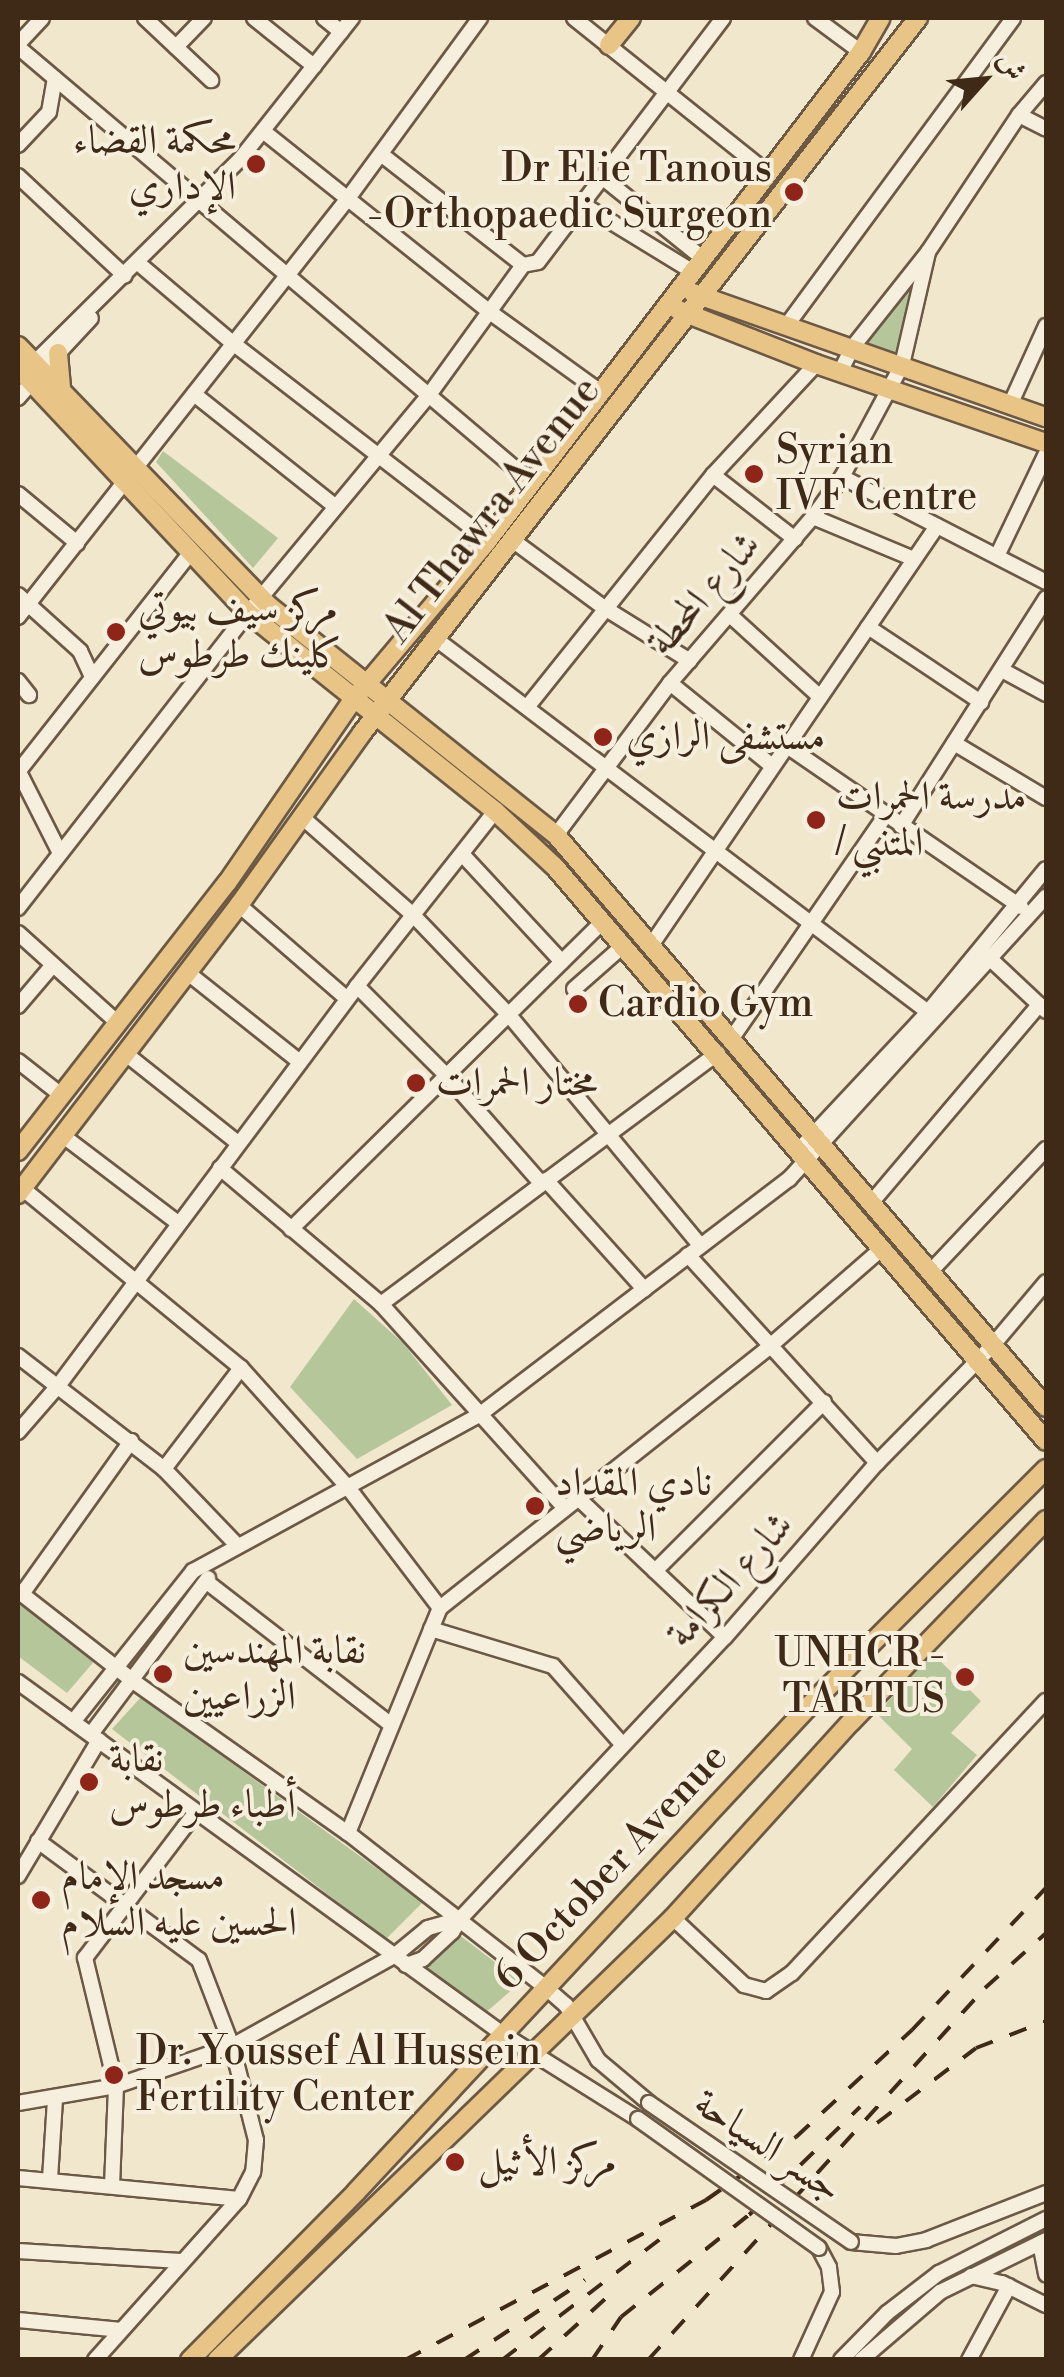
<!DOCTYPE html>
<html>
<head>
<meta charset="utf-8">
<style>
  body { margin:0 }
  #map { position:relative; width:1064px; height:2377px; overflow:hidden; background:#f1e7cd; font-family:"Libre Bodoni",Amiri,serif }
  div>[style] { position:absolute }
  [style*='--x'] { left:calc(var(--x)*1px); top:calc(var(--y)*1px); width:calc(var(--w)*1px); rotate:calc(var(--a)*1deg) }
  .green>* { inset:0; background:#b6c69b }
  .roads { filter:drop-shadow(2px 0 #6c5945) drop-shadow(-2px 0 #6c5945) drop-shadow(0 2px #6c5945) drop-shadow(0 -2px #6c5945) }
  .minor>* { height:14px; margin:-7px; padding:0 7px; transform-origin:7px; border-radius:7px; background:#f6efde }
  .major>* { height:18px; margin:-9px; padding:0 9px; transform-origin:9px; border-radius:9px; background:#e8c486 }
  .rail>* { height:4px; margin-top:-2px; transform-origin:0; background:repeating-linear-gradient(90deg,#3f2a18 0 18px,transparent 0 36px) }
  .bridges { filter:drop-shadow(2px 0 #6c5945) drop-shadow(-2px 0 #6c5945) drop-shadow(0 2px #6c5945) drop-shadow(0 -2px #6c5945) }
  .minor-bridge>* { height:14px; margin:-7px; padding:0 7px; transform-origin:7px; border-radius:7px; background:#f6efde }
  .dots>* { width:28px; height:28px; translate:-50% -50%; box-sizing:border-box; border:5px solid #f6efde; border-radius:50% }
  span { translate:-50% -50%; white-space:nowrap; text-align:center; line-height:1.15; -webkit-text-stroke:8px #f6efde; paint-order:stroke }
  .poi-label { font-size:40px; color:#3f2a18 }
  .right { translate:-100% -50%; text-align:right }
  .left { translate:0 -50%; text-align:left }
  .street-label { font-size:40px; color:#3f2a18 }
  .frame { position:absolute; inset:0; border:20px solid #3f2a18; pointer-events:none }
  .north { position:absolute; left:934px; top:30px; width:100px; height:100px; -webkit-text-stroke:8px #f6efde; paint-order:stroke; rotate:63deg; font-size:28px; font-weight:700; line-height:40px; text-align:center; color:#3f2a18 }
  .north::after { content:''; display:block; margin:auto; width:35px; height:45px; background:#3f2a18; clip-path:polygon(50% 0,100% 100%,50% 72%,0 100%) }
</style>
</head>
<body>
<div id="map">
  <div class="green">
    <div style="clip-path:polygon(922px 267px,901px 356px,862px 342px)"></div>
    <div style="clip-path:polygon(163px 451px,278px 538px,253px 568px,156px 462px)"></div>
    <div style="clip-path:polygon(354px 1299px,403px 1343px,452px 1405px,357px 1459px,290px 1387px)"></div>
    <div style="clip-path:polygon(18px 1599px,97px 1658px,67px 1693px,18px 1656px)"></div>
    <div style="clip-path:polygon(932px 1653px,981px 1701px,951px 1733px,977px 1755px,933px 1807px,894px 1770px,912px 1749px,877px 1714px)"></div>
    <div style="clip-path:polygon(141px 1697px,423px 1902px,386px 1939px,112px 1729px)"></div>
    <div style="clip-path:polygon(458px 1934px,521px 1982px,484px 2014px,425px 1966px)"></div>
  </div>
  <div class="roads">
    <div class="minor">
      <div style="--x:145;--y:18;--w:91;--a:43.2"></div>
      <div style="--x:254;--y:18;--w:77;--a:38.7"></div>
      <div style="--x:324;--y:18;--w:22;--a:39"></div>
      <div style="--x:574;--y:18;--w:246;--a:38.7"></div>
      <div style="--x:815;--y:18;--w:57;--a:36.5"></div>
      <div style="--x:18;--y:44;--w:35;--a:-47"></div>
      <div style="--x:18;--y:47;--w:671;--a:40.29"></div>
      <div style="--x:176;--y:47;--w:40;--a:-46"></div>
      <div style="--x:1019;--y:115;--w:30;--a:27"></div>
      <div style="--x:263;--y:131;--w:287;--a:38.6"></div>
      <div style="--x:487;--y:310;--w:137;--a:35.8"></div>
      <div style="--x:18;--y:145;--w:45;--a:-46.8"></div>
      <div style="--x:49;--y:112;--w:34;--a:-80"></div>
      <div style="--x:18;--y:176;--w:146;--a:43.1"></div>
      <div style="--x:602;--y:177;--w:127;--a:38.9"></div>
      <div style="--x:582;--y:204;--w:127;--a:31.4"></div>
      <div style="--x:138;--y:263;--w:126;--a:40.2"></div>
      <div style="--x:234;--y:344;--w:321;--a:37.7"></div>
      <div style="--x:523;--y:265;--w:15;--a:-11"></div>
      <div style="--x:538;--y:262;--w:306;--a:-52.8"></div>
      <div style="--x:787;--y:325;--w:381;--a:-53.6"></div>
      <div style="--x:52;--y:360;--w:57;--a:-47.1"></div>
      <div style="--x:28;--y:369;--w:300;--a:-44.7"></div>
      <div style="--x:241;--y:158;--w:179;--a:-51.6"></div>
      <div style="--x:840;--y:372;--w:27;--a:-63"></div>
      <div style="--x:852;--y:348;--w:122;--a:-51.6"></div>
      <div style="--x:928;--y:252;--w:164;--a:-56.4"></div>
      <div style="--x:1019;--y:115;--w:42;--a:-49.8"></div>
      <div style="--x:194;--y:394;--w:181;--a:38.5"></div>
      <div style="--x:18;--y:398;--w:29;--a:-49"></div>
      <div style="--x:1010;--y:405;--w:87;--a:-65.5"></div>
      <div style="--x:713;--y:475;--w:104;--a:38"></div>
      <div style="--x:842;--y:477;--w:229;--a:27.2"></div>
      <div style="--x:18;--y:494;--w:77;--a:39.7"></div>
      <div style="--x:813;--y:517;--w:109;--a:22.6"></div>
      <div style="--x:511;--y:539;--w:114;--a:36.5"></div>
      <div style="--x:603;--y:607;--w:102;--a:31.8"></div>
      <div style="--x:998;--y:554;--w:111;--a:-64.4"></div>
      <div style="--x:18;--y:595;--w:84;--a:42.1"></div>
      <div style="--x:80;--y:651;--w:29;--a:65"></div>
      <div style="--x:730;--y:615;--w:122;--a:42.3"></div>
      <div style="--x:18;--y:617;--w:535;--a:-51.76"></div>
      <div style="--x:349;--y:197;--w:222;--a:-53.8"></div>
      <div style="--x:868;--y:627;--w:136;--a:33.6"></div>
      <div style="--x:436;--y:639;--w:617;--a:37.17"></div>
      <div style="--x:1002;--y:670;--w:50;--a:28.6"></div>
      <div style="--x:18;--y:681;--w:18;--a:52"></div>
      <div style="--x:670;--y:683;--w:132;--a:39.1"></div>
      <div style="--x:528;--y:706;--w:296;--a:-51.3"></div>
      <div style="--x:713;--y:475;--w:151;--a:-47.1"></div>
      <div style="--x:954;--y:743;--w:107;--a:30.9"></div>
      <div style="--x:787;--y:746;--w:284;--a:34.5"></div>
      <div style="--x:18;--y:770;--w:93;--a:63.2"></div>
      <div style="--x:18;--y:772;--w:280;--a:-51.8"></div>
      <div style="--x:303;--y:818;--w:148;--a:41.4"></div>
      <div style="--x:414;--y:916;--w:137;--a:46.2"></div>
      <div style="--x:509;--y:1015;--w:300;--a:50.3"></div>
      <div style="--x:901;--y:826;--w:270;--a:-57.5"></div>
      <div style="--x:556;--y:835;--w:190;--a:-53.1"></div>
      <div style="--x:670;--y:683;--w:219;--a:-49.3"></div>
      <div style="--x:813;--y:517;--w:49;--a:-54.1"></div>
      <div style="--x:842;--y:477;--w:127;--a:-61.8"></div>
      <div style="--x:902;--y:365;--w:116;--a:-77"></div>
      <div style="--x:462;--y:854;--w:147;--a:47.2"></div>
      <div style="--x:239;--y:905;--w:143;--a:41"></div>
      <div style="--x:18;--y:908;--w:374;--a:-52.1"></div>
      <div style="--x:248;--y:613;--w:283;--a:-50.3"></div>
      <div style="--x:429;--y:395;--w:160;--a:-54.1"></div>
      <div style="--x:523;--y:265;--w:180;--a:-142"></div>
      <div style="--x:18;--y:933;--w:135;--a:42"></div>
      <div style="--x:652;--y:944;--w:506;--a:-55.71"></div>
      <div style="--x:985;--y:954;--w:83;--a:43.1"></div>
      <div style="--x:188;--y:973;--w:143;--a:38.5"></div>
      <div style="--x:357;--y:986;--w:126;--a:45"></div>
      <div style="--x:446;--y:1075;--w:142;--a:48.7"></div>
      <div style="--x:574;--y:989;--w:65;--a:-41.3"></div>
      <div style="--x:18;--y:1006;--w:52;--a:-49.6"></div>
      <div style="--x:732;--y:1038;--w:270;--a:-55.4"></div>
      <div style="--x:126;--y:1054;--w:144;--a:38.5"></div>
      <div style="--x:18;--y:1061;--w:55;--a:38.3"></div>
      <div style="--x:62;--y:1135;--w:146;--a:37.2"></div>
      <div style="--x:798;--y:1151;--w:190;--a:-46.9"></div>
      <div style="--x:928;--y:1012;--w:185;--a:-50.5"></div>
      <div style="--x:220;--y:1168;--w:211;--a:40.2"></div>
      <div style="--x:381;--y:1304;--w:275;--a:48"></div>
      <div style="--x:546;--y:1180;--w:147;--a:48"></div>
      <div style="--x:22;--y:1188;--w:283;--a:39.4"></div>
      <div style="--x:241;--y:1368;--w:159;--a:48.1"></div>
      <div style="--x:347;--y:1486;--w:153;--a:52.7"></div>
      <div style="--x:871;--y:1203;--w:260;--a:-49.7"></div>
      <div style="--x:291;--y:1229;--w:437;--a:-44.6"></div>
      <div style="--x:688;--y:1255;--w:281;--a:47.7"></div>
      <div style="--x:930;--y:1272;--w:169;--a:-46.7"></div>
      <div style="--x:381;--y:1304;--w:420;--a:-36.7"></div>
      <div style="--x:18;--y:1356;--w:185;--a:37.7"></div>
      <div style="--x:164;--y:1469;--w:105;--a:46.2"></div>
      <div style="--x:18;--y:1432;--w:61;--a:-49"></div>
      <div style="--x:58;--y:1386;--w:499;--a:-53.2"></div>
      <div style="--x:357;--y:986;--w:223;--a:-51.7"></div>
      <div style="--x:164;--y:1469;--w:127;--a:-52.7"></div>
      <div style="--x:578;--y:1498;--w:202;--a:43.4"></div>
      <div style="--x:655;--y:1571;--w:239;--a:-45"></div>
      <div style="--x:207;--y:1582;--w:230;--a:37.8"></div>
      <div style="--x:18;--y:1591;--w:146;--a:38"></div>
      <div style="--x:133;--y:1681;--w:263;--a:35.3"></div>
      <div style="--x:348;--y:1833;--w:250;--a:38"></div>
      <div style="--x:545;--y:1987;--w:28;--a:41"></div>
      <div style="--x:566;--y:2005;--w:64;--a:59.8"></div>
      <div style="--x:598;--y:2060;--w:67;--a:40.1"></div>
      <div style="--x:22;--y:1594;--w:188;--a:-54.5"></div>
      <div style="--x:431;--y:1629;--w:127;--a:16.9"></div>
      <div style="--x:553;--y:1666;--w:104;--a:48.5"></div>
      <div style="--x:18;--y:1682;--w:601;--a:35.99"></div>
      <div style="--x:504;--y:2035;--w:158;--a:32.1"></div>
      <div style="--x:73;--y:1722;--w:193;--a:-51.5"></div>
      <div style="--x:193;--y:1571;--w:326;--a:-28.6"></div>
      <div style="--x:479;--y:1415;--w:390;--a:-37.3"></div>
      <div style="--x:789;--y:1179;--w:382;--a:-47.7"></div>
      <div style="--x:91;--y:1734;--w:195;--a:-53.1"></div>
      <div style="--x:348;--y:1833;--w:243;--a:-67.8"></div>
      <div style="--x:440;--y:1608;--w:421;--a:-38.4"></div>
      <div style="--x:770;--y:1346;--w:146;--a:-41.1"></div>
      <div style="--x:38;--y:1841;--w:200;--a:36.5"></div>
      <div style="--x:199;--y:1960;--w:92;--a:69"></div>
      <div style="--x:232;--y:2046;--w:97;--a:75.7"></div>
      <div style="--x:256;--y:2140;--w:32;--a:95"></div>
      <div style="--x:253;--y:2172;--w:30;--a:117"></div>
      <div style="--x:239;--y:2199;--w:216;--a:131.8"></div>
      <div style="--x:18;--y:1876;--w:158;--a:-59.2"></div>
      <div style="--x:673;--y:1918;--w:98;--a:43.3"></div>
      <div style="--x:744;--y:1985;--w:23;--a:15"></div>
      <div style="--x:766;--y:1991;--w:32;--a:-35"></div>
      <div style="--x:792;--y:1973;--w:372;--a:-47"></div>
      <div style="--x:406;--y:1965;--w:18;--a:-19"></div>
      <div style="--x:423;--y:1959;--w:40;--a:-43"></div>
      <div style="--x:452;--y:1932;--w:15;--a:-58"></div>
      <div style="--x:460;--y:1919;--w:387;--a:-46.8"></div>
      <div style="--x:725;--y:1637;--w:231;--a:-48.9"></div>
      <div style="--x:877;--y:1463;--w:165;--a:-45.5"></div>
      <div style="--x:993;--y:1345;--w:82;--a:-49.9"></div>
      <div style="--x:18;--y:2103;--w:99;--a:-9.8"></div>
      <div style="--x:116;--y:2086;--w:123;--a:-19"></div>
      <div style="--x:232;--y:2046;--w:185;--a:-29.1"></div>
      <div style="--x:394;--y:1956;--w:44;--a:-39.5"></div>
      <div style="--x:428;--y:1928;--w:33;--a:-16"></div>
      <div style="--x:18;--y:2178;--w:222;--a:5.4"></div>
      <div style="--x:50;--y:2179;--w:80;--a:-86.4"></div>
      <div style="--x:112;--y:2186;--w:100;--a:-87.7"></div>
      <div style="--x:116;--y:2086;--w:132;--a:-103.6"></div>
      <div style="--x:85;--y:1958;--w:183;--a:-52.8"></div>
      <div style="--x:851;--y:2242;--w:45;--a:5.1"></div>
      <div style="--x:896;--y:2246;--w:31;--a:-11"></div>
      <div style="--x:926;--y:2240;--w:129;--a:-21.4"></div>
      <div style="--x:1040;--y:2243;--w:32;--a:79"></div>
      <div style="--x:18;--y:2251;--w:163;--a:3.5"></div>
      <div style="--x:971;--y:2276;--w:32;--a:13"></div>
      <div style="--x:1002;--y:2283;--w:49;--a:26.6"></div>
      <div style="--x:18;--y:2320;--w:104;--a:5.5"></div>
      <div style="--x:801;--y:2360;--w:75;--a:-65.5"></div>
      <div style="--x:832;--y:2292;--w:25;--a:-97"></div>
      <div style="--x:829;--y:2267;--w:21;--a:-118"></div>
      <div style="--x:841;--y:2360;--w:66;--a:-45.6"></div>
      <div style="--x:887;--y:2313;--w:66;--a:-37.6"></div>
      <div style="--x:939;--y:2273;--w:120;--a:-26.8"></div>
      <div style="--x:861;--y:2360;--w:104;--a:-40.7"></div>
      <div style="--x:940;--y:2292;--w:118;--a:-26.1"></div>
      <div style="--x:969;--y:2360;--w:84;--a:-61.6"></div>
    </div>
    <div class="major">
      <div style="--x:609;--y:45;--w:35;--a:-51"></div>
      <div style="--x:693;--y:293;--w:374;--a:19.4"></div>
      <div style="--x:678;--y:310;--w:148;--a:21.4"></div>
      <div style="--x:816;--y:364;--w:243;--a:19"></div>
      <div style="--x:18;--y:346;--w:361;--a:46"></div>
      <div style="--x:269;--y:606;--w:367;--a:38.6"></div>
      <div style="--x:556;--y:835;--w:753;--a:49.42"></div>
      <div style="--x:58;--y:353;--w:38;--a:85"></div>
      <div style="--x:18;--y:368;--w:336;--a:46.8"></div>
      <div style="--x:248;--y:613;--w:317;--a:38.7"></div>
      <div style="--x:495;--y:811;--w:82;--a:43"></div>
      <div style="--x:555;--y:867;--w:755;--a:49.46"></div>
      <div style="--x:18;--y:1151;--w:340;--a:-52.1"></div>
      <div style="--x:227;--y:883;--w:222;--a:-55.5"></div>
      <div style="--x:353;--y:700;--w:209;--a:-49.8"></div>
      <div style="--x:488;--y:540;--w:614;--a:-52.61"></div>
      <div style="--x:861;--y:52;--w:39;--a:-60"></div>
      <div style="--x:18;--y:1194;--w:364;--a:-52.6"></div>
      <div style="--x:239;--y:905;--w:211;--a:-54.4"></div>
      <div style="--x:362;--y:733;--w:906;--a:-52.13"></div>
      <div style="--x:190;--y:2360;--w:236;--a:-45.3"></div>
      <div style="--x:356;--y:2192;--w:666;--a:-47.01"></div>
      <div style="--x:810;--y:1705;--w:334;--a:-45"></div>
      <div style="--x:217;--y:2360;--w:635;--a:-44.11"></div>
      <div style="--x:673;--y:1918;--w:265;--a:-47.8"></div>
      <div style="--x:851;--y:1722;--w:281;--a:-46"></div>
    </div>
  </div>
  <div class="rail">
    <div style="--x:877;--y:2123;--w:124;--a:-37.1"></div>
    <div style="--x:976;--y:2048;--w:75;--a:-21.1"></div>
    <div style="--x:405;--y:2360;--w:341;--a:-28"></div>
    <div style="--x:706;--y:2200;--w:110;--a:-35"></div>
    <div style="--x:796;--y:2137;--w:158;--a:-42.7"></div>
    <div style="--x:912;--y:2030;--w:195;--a:-46.7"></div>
    <div style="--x:464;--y:2360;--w:145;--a:-33.5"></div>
    <div style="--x:502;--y:2360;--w:214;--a:-37.4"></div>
    <div style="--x:538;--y:2360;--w:91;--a:-42.3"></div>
    <div style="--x:592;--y:2360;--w:52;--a:-56"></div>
    <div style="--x:621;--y:2317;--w:164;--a:-38.6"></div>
    <div style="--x:749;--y:2215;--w:155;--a:-44.2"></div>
    <div style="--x:648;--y:2360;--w:502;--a:-47.83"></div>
    <div style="--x:985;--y:1988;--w:82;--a:-42"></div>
  </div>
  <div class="bridges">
    <div class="minor-bridge">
      <div style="--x:649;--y:2103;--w:245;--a:34.5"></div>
      <div style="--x:638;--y:2119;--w:222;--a:35.5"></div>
    </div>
  </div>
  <div class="dots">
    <div style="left:256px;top:164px;background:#8f2418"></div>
    <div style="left:794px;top:192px;background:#8f2418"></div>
    <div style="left:754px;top:474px;background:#8f2418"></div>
    <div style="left:116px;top:632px;background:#8f2418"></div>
    <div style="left:603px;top:737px;background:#8f2418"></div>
    <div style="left:816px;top:820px;background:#8f2418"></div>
    <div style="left:578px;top:1004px;background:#8f2418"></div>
    <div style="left:416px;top:1083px;background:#8f2418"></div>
    <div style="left:535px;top:1506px;background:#8f2418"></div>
    <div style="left:163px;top:1674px;background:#8f2418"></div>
    <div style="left:965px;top:1677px;background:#8f2418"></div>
    <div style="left:89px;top:1782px;background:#8f2418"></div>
    <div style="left:41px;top:1900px;background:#8f2418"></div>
    <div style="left:114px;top:2075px;background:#8f2418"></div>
    <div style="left:455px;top:2162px;background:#8f2418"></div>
  </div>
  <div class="poi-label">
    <span class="right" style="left:236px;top:164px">محكمة القضاء<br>الإداري</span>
    <span class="right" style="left:772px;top:192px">Dr Elie Tanous<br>-Orthopaedic Surgeon</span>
    <span class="left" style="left:776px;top:474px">Syrian<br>IVF Centre</span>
    <span class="left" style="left:138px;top:632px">مركز سيف بيوتي<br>كلينك طرطوس</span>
    <span class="left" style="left:626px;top:737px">مستشفى الرازي</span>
    <span class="left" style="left:836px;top:820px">مدرسة الحمرات<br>/ المتنبي</span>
    <span class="left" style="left:598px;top:1004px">Cardio Gym</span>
    <span class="left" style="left:436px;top:1083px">مختار الحمرات</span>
    <span class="left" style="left:555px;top:1506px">نادي المقداد<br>الرياضي</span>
    <span class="left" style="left:183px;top:1674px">نقابة المهندسين<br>الزراعيين</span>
    <span class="right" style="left:945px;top:1677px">UNHCR -<br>TARTUS</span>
    <span class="left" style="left:109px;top:1782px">نقابة<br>أطباء طرطوس</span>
    <span class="left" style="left:61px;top:1900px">مسجد الإمام<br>الحسين عليه السلام</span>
    <span class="left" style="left:136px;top:2075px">Dr. Youssef Al Hussein<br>Fertility Center</span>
    <span class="left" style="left:478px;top:2162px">مركز الأثيل</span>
  </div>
  <div class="street-label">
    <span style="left:492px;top:510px;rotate:-52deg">Al Thawra Avenue</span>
    <span style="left:704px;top:594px;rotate:-49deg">شارع المحطة</span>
    <span style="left:730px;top:1580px;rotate:-48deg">شارع الكرامة</span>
    <span style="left:611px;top:1867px;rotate:-47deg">6 October Avenue</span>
    <span style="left:768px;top:2146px;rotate:34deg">جسر السياحة</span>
  </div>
  <div class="frame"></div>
  <div class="north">ش</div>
</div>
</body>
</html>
